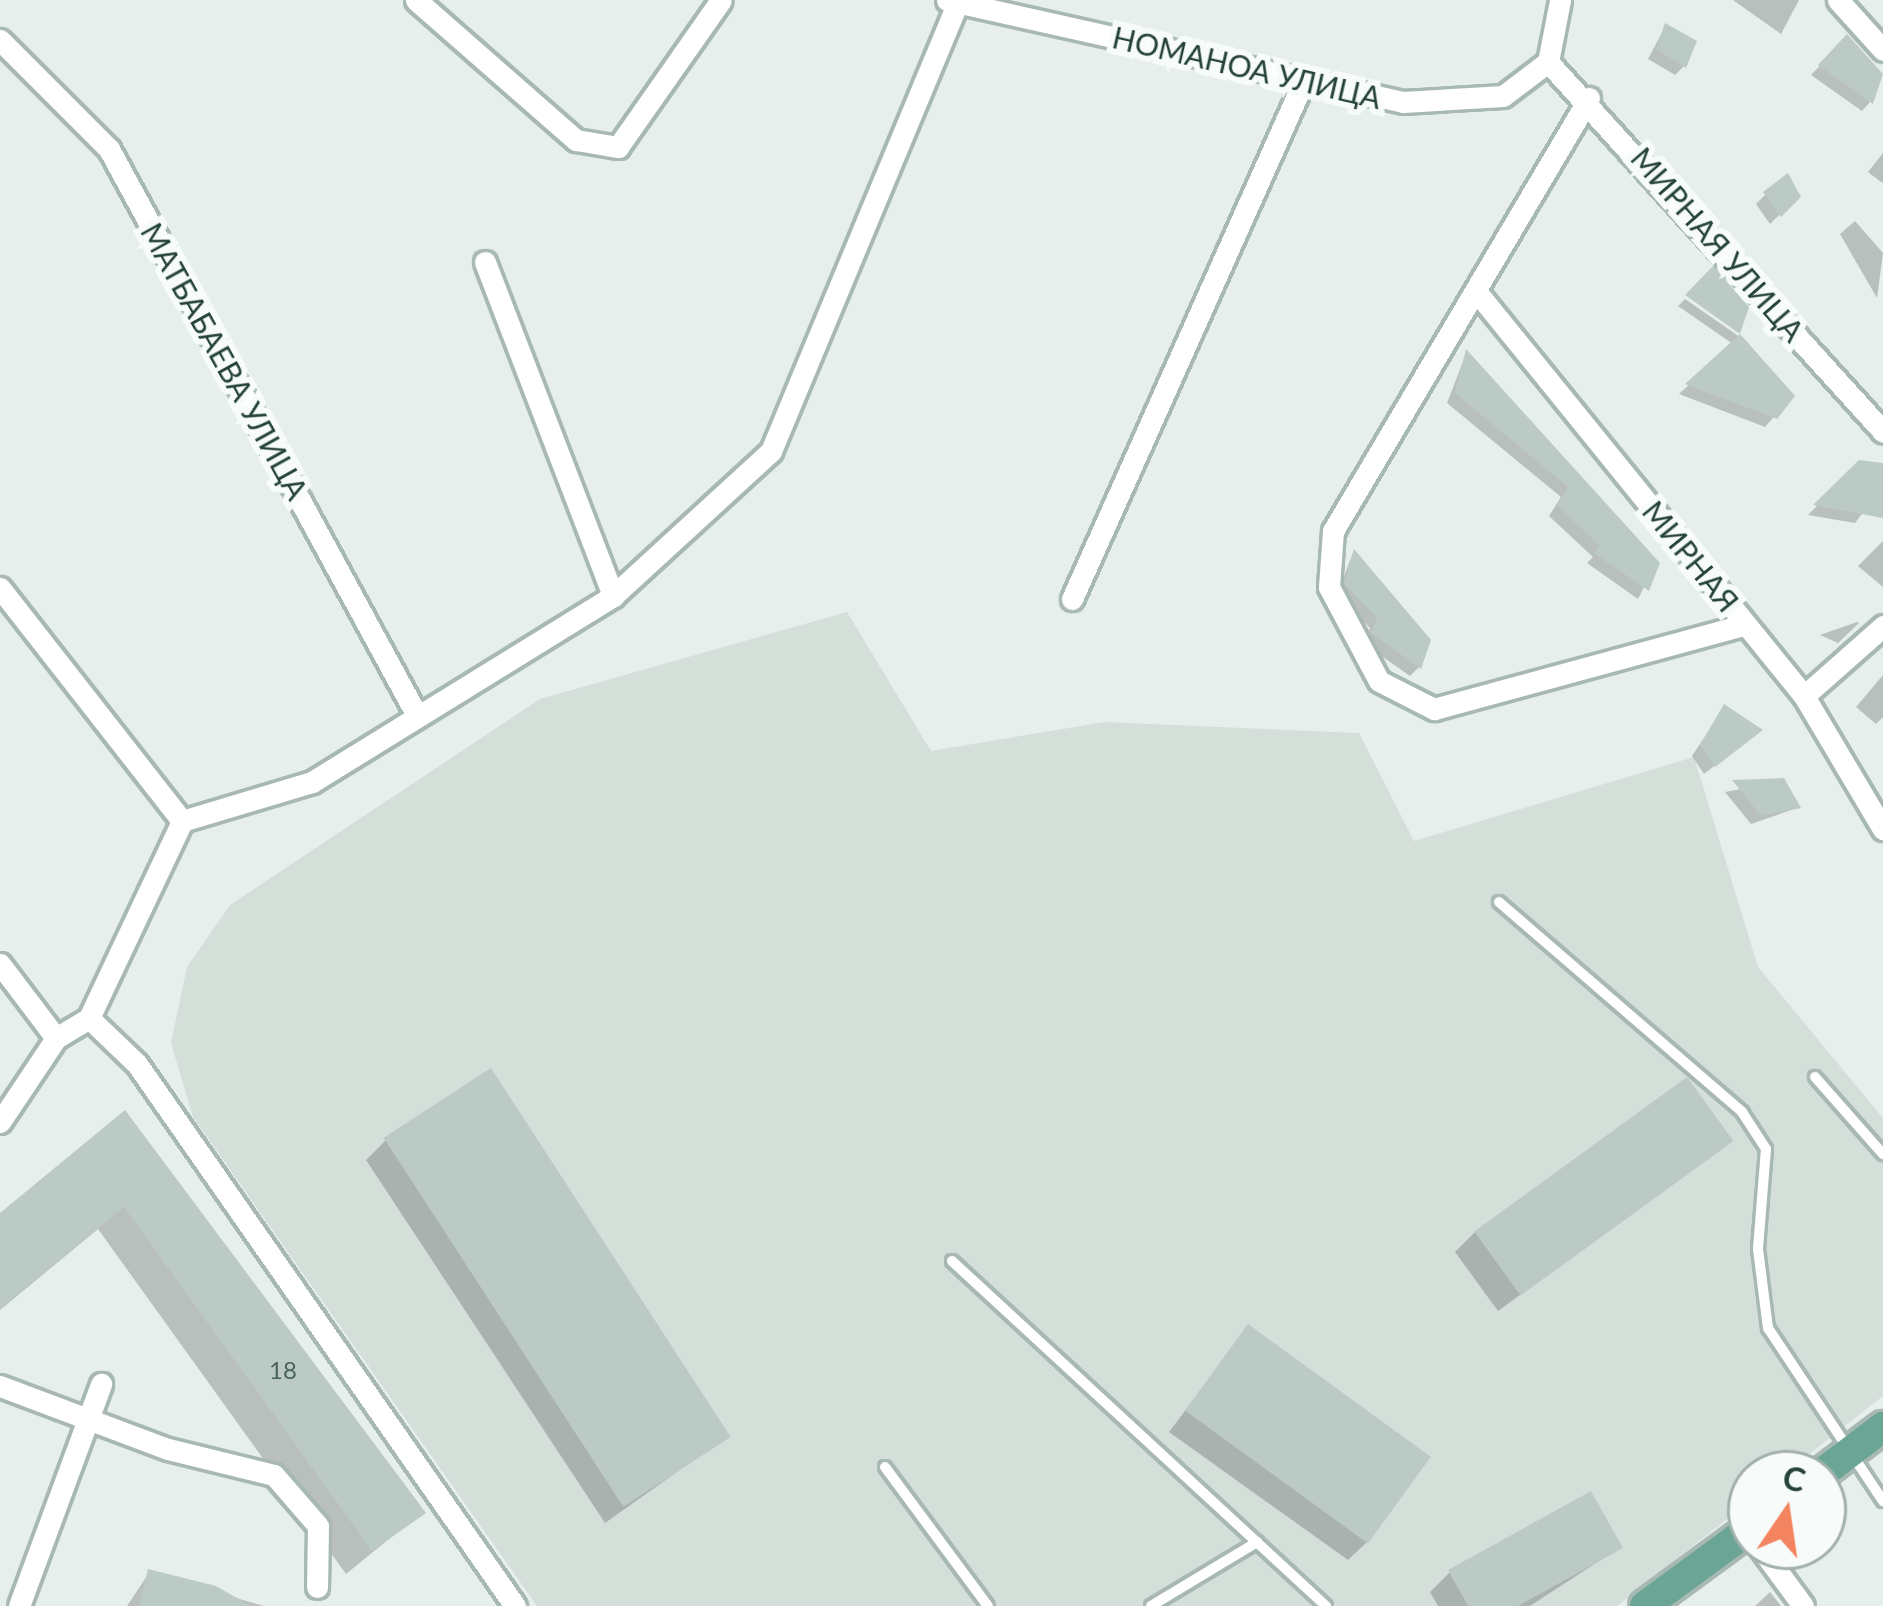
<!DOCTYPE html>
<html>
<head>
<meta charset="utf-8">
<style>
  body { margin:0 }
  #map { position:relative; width:1883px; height:1606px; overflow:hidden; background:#e6efeb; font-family:Lato,sans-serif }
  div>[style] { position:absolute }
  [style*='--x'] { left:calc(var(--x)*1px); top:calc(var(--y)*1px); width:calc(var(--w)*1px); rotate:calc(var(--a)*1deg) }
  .built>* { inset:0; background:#d4dfda }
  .shadow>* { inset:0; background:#0003 }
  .building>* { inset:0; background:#bbcac4; transform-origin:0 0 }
  .roads { filter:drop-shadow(3px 0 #a8b8b2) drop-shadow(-3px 0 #a8b8b2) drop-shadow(0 3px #a8b8b2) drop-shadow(0 -3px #a8b8b2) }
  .lane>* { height:10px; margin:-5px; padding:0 5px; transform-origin:5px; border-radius:5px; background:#fff }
  .street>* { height:21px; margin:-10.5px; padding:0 10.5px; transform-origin:10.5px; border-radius:10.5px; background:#fff }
  .primary>* { height:30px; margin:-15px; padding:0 15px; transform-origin:15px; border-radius:15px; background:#6aa596 }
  span { translate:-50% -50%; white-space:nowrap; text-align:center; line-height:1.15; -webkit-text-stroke:12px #f7fbf9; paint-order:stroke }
  .number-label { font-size:24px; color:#4a645c }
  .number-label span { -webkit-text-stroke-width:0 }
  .street-label { font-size:30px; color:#24423a }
  .north { position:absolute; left:1727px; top:1450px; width:120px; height:120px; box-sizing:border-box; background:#f7fbf9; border:3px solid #a3b1ad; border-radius:50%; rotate:13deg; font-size:33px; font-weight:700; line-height:48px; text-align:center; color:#24423a }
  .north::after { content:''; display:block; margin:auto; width:42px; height:54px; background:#f4845f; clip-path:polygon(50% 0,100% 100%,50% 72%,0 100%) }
</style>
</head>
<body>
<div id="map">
  <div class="built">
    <div style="clip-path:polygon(847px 612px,931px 751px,1105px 722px,1359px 733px,1414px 841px,1694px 757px,1758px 967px,1883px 1118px,1883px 1396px,1784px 1474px,1751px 1474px,1751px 1500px,1617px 1606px,537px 1606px,193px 1117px,171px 1043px,187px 967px,230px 905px,540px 699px)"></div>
  </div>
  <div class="shadow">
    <div style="clip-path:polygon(1733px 0,1799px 0,1781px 34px)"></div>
    <div style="clip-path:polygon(1665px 27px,1684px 66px,1675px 75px,1648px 59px)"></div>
    <div style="clip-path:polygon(1847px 38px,1870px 102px,1862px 111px,1811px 75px)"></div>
    <div style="clip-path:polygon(1883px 153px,1883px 182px,1881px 182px,1868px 172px)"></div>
    <div style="clip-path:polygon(1765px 195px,1798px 197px,1770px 224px,1756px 204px)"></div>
    <div style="clip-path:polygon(1855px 221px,1883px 253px,1877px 298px,1840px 234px)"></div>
    <div style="clip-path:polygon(1685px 299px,1737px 335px,1791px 397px,1765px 427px,1679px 394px,1733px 344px,1678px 306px)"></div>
    <div style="clip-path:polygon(1466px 354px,1656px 563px,1638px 599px,1587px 563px,1593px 557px,1549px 516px,1561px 497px,1447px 403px)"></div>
    <div style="clip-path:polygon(1860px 463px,1883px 466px,1883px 486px,1855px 523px,1808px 515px)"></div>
    <div style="clip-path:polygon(1883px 541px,1883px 587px,1858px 566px)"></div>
    <div style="clip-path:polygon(1353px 553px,1419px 667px,1410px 676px,1363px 643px,1370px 628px,1337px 594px)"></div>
    <div style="clip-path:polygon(1859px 623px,1838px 643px,1820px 635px,1857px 622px)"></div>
    <div style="clip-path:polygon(1883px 675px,1883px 717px,1876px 724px,1856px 707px)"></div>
    <div style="clip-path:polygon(1724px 708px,1750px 738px,1704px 774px,1692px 756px)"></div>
    <div style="clip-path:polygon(1783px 781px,1797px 808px,1751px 824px,1725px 792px)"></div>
    <div style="clip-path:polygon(124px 1114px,422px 1512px,346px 1574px,98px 1229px,0 1310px,0 1217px)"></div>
    <div style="clip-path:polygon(386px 1140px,729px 1435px,605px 1523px,366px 1160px)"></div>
    <div style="clip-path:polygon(1729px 1141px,1498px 1311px,1455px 1252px,1475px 1232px)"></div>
    <div style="clip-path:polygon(1248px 1328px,1368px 1541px,1348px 1560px,1169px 1432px)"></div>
    <div style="clip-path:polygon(1619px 1548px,1530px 1606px,1438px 1606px,1430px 1592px,1450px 1572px)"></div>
    <div style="clip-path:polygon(149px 1573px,264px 1606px,127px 1606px)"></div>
    <div style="clip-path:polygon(1770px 1592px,1781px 1606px,1755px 1606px)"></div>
  </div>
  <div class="building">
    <div style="clip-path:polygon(1665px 23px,1697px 41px,1686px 68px,1656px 49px)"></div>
    <div style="clip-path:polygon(1847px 34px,1883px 74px,1873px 104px,1818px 65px)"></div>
    <div style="clip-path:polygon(1788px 173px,1801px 197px,1781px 217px,1763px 192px)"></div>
    <div style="clip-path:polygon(1713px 266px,1749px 307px,1740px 334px,1685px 295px)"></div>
    <div style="clip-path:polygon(1740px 334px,1795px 396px,1777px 419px,1685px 384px)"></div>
    <div style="clip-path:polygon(1466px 349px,1660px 563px,1649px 591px,1594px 553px,1600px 546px,1557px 505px,1568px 487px,1455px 393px)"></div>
    <div style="clip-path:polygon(1859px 460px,1883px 463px,1883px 518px,1813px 505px)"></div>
    <div style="clip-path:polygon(1354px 549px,1431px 640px,1421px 669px,1371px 633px,1377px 618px,1344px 584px)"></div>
    <div style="clip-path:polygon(1724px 704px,1763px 730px,1715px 767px,1700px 745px)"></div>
    <div style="clip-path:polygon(1784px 778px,1801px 808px,1761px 816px,1732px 780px)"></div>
    <div style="left:491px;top:1068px;width:440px;height:128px;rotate:57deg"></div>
    <div style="left:1687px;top:1077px;width:79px;height:263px;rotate:54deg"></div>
    <div style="clip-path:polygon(125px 1110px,426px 1513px,372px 1551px,124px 1207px,0 1309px,0 1213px)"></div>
    <div style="left:1248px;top:1324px;width:226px;height:107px;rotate:36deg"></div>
    <div style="clip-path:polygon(1591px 1491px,1623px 1548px,1518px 1606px,1468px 1606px,1448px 1570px)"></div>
    <div style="clip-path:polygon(148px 1569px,216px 1586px,251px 1606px,139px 1606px)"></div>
  </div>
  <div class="roads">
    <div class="lane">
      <div style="--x:1499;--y:902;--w:321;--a:40.8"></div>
      <div style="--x:1742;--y:1112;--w:44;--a:57"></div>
      <div style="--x:1766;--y:1149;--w:100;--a:94.6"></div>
      <div style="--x:1758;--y:1249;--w:80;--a:82.8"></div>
      <div style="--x:1768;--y:1328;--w:208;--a:56.4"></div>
      <div style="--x:1815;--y:1077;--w:103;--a:48.6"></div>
      <div style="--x:952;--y:1261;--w:509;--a:42.69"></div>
      <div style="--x:885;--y:1467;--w:173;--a:53.5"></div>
      <div style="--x:1151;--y:1606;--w:124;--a:-31.1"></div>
    </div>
    <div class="street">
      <div style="--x:416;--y:0;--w:213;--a:41.2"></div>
      <div style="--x:576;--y:140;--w:43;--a:9.5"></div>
      <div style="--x:618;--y:147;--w:179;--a:-55"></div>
      <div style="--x:947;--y:0;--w:467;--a:12.6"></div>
      <div style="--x:1403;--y:102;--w:100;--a:-3.4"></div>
      <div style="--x:1503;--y:96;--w:56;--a:-37.1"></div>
      <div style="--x:1548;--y:62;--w:63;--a:-79"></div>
      <div style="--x:1838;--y:0;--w:67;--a:48"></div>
      <div style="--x:0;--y:40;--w:154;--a:45"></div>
      <div style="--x:109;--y:149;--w:639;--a:61.47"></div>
      <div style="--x:1548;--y:62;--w:499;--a:47.8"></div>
      <div style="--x:1589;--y:98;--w:503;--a:120.59"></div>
      <div style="--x:1333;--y:531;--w:56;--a:94.1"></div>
      <div style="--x:1329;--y:587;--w:106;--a:62"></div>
      <div style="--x:1379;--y:681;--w:62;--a:27"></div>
      <div style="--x:1434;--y:709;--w:323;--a:-15.2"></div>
      <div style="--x:485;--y:262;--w:358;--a:69"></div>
      <div style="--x:1480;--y:296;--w:515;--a:50.99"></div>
      <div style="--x:1804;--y:696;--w:155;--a:59.3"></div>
      <div style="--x:0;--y:588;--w:296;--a:52"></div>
      <div style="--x:1072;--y:599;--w:568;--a:-65.91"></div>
      <div style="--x:1804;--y:696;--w:106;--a:-41.5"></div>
      <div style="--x:0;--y:964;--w:93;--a:52.9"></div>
      <div style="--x:89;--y:1018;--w:66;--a:43.8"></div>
      <div style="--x:137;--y:1064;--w:661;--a:55.11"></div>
      <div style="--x:0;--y:1122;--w:101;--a:-56.3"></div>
      <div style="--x:56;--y:1038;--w:39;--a:-31"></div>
      <div style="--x:89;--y:1018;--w:218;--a:-64.7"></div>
      <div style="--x:182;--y:821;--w:136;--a:-16.7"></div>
      <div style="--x:312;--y:782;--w:354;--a:-31.7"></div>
      <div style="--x:613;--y:596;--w:214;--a:-42.5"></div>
      <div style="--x:771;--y:451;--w:486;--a:-67.4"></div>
      <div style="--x:0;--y:1386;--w:179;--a:20.6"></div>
      <div style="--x:168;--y:1449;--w:109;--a:13.8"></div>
      <div style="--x:274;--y:1475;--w:67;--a:49.2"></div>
      <div style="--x:318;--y:1526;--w:61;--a:90.9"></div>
      <div style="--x:1759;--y:1546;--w:74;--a:53.7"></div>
      <div style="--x:19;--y:1606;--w:237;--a:-69.7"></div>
    </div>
    <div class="primary">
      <div style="--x:1821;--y:1474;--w:78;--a:-37.2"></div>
      <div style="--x:1645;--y:1606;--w:132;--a:-36.3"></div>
    </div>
  </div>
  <div class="number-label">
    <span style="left:283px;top:1370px">18</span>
  </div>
  <div class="street-label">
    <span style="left:1247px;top:67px;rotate:13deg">НОМАНОА УЛИЦА</span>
    <span style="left:1718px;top:244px;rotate:49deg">МИРНАЯ УЛИЦА</span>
    <span style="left:225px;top:361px;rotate:61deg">МАТБАБАЕВА УЛИЦА</span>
    <span style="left:1691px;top:556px;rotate:51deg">МИРНАЯ</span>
  </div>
  <div class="north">С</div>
</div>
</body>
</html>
